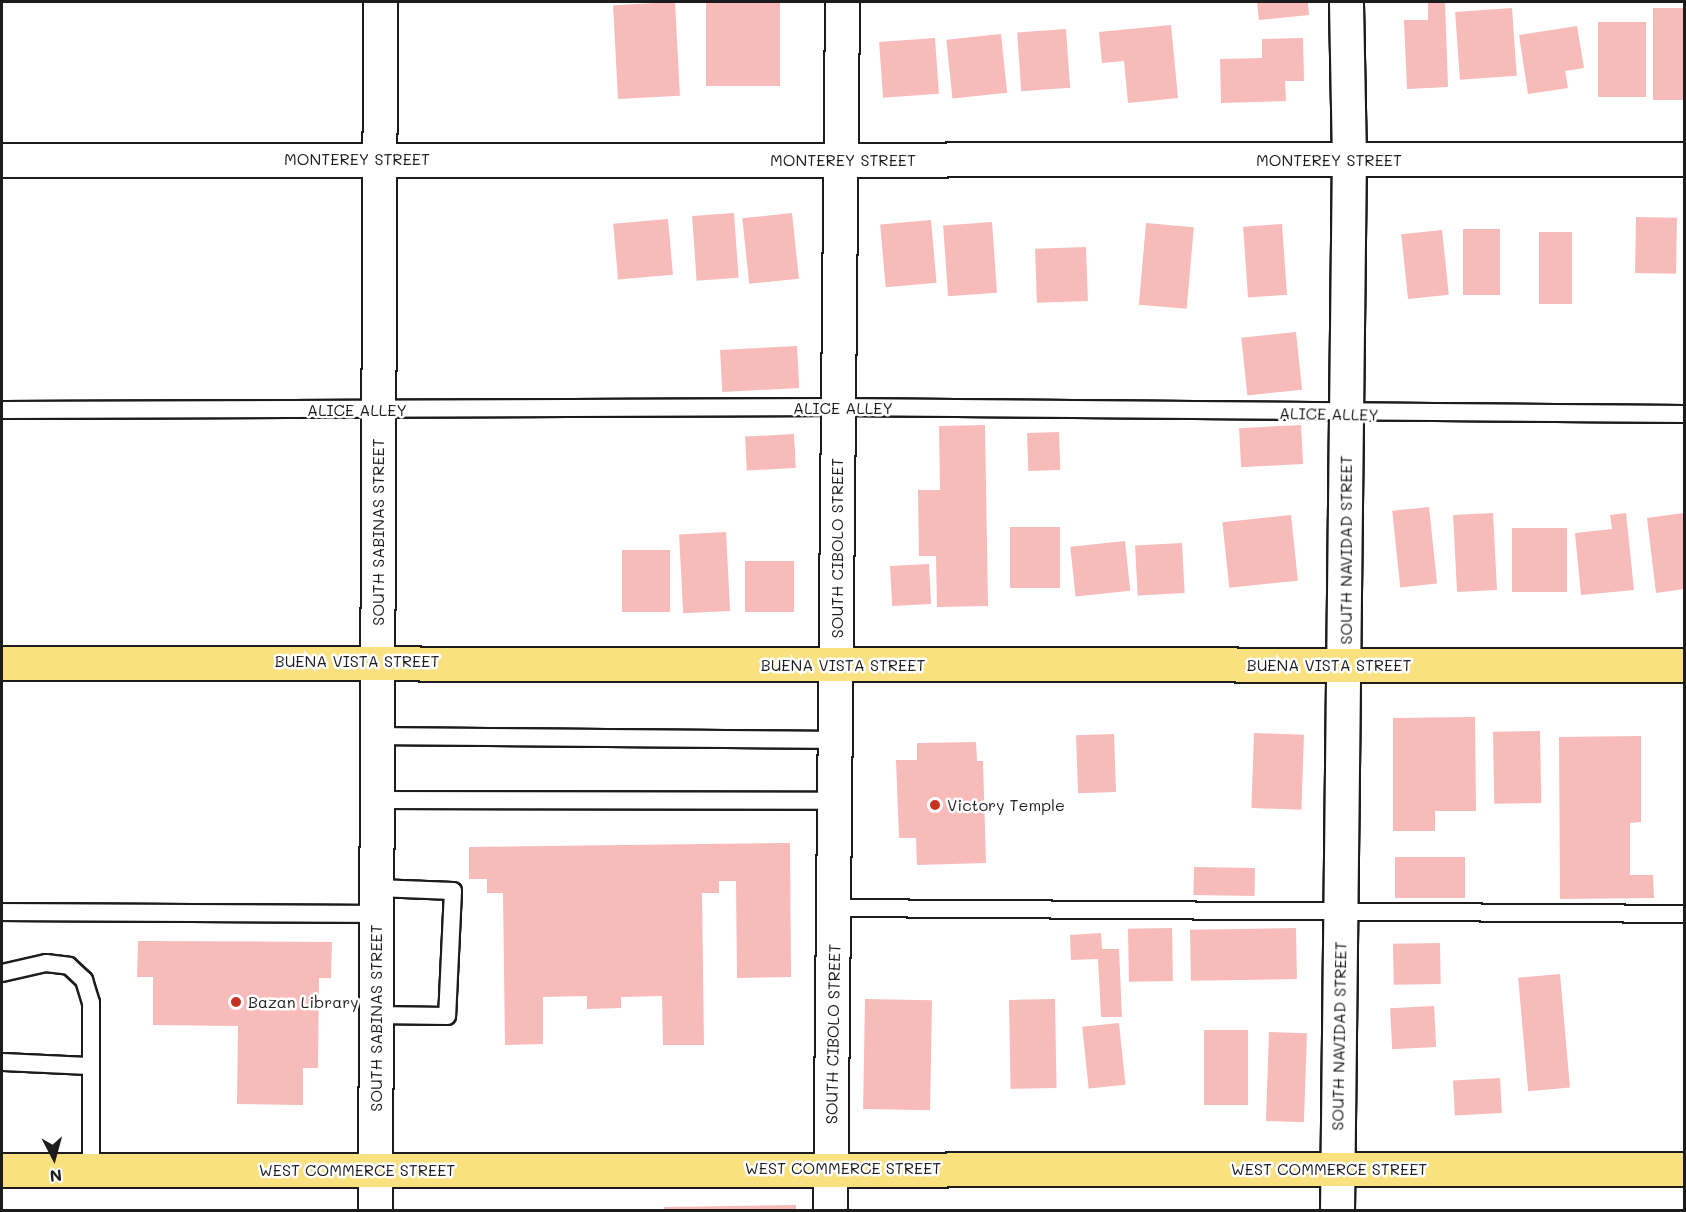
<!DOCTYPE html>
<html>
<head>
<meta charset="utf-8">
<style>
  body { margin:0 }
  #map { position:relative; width:1686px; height:1212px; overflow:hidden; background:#fff; font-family:Mali,sans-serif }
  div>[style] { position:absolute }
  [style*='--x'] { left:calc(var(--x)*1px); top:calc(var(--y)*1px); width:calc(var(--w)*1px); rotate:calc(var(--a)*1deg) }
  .building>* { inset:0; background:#f7bbb9; transform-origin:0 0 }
  .roads { filter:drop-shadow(2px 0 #1c1c1c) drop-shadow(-2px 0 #1c1c1c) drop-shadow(0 2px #1c1c1c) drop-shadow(0 -2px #1c1c1c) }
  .lane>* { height:16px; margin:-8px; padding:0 8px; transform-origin:8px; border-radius:8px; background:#fff }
  .street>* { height:33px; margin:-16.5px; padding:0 16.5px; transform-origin:16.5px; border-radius:16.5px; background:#fff }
  .primary>* { height:33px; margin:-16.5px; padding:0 16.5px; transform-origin:16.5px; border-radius:16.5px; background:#fae180 }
  .dots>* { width:16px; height:16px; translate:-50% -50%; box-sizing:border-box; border:3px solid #fff; border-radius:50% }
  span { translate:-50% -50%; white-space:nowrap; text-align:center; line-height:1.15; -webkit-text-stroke:5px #fff; paint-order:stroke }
  .street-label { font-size:16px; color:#1c1c1c }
  .poi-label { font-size:16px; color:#1c1c1c }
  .left { translate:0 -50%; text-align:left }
  .frame { position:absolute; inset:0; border:3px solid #1c1c1c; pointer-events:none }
  .north { position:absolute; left:24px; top:1128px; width:60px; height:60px; -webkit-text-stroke:4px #fff; paint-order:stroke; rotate:174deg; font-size:16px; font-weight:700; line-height:24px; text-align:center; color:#1c1c1c }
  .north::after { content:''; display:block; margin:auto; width:21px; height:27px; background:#1c1c1c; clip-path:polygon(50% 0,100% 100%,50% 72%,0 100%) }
</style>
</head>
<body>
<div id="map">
  <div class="building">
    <div style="left:675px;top:2px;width:94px;height:62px;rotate:87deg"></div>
    <div style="left:706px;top:2px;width:74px;height:84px"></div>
    <div style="clip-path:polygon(1257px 2px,1308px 2px,1309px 15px,1259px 20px)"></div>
    <div style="clip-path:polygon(1428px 2px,1445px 2px,1448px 87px,1407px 89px,1404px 20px,1428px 20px)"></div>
    <div style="left:1512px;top:8px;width:68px;height:57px;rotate:86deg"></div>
    <div style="left:1684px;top:8px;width:92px;height:31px;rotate:90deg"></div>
    <div style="left:1598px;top:22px;width:48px;height:75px"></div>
    <div style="clip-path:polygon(1171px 25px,1178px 98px,1128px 103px,1124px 61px,1102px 63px,1099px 32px)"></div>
    <div style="clip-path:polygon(1577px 26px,1584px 68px,1565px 71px,1568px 88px,1528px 94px,1519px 35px)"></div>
    <div style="left:1066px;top:29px;width:59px;height:49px;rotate:86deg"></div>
    <div style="left:1001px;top:34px;width:59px;height:55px;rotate:84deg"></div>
    <div style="left:935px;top:38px;width:56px;height:56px;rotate:86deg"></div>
    <div style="clip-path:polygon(1303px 38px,1304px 81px,1285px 81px,1286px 101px,1221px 103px,1220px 59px,1262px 58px,1262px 39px)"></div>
    <div style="left:734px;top:213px;width:65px;height:42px;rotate:86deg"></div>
    <div style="left:792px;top:213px;width:66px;height:50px;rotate:84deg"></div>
    <div style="left:1636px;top:217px;width:41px;height:56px;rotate:1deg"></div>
    <div style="left:668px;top:219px;width:56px;height:55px;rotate:85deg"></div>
    <div style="left:931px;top:220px;width:63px;height:51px;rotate:85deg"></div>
    <div style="left:992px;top:222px;width:71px;height:49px;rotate:86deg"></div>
    <div style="left:1146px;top:223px;width:48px;height:82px;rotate:5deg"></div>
    <div style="left:1282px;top:224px;width:71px;height:39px;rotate:86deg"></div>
    <div style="left:1463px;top:229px;width:37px;height:66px"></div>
    <div style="left:1442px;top:230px;width:65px;height:41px;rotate:84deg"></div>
    <div style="left:1539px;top:232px;width:33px;height:72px"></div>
    <div style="left:1086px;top:247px;width:54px;height:51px;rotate:88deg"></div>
    <div style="left:1296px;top:332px;width:58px;height:55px;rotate:84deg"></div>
    <div style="left:797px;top:346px;width:42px;height:77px;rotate:87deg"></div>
    <div style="clip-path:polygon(985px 425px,988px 606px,937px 607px,936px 556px,919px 556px,918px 490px,940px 490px,939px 426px)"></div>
    <div style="left:1301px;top:425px;width:39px;height:62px;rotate:87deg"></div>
    <div style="left:1059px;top:432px;width:38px;height:32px;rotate:88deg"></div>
    <div style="left:794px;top:434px;width:34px;height:49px;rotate:87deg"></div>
    <div style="left:1429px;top:507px;width:77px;height:37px;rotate:84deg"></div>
    <div style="left:1493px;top:513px;width:77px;height:40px;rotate:87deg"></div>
    <div style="clip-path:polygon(1626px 513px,1634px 590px,1581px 595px,1575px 533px,1612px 529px,1610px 515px)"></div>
    <div style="clip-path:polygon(1684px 513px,1684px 589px,1656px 593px,1647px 518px)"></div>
    <div style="left:1291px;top:515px;width:66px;height:69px;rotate:84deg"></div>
    <div style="left:1010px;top:527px;width:50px;height:61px"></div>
    <div style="left:1512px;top:528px;width:55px;height:64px"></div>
    <div style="left:726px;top:532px;width:79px;height:47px;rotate:87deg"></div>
    <div style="left:1125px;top:541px;width:50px;height:55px;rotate:84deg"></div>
    <div style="left:1182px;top:543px;width:50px;height:47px;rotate:87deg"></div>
    <div style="left:622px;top:550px;width:48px;height:62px"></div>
    <div style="left:745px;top:561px;width:49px;height:51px"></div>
    <div style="left:929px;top:564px;width:40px;height:39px;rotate:87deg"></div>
    <div style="clip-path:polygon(1475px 717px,1476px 811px,1435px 811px,1435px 831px,1393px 831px,1393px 718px)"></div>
    <div style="left:1540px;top:731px;width:72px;height:47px;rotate:89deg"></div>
    <div style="left:1254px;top:733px;width:50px;height:75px;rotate:2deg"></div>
    <div style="left:1114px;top:734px;width:58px;height:38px;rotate:88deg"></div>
    <div style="clip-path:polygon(1641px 736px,1641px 822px,1630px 823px,1630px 875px,1653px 875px,1654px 898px,1560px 899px,1559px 737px)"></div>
    <div style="clip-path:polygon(976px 742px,977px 761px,983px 761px,986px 863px,917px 865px,916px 838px,899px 838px,896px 760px,917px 760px,917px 743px)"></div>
    <div style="clip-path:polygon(790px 843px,791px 977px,737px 978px,736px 881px,719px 881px,719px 893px,702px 893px,704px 1045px,663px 1045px,662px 996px,621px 997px,621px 1008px,587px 1009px,587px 996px,543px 997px,543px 1044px,505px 1045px,503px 893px,487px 893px,487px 879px,469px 879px,469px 847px)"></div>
    <div style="left:1395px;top:857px;width:70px;height:41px"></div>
    <div style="left:1194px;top:867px;width:61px;height:28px;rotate:1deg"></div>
    <div style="left:1172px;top:928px;width:53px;height:44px;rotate:89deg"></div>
    <div style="left:1296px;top:928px;width:51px;height:106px;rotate:89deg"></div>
    <div style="clip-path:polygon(1101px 933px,1102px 949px,1119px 949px,1122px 1017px,1101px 1017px,1098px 959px,1071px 960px,1070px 935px)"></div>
    <div style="clip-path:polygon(138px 941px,332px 942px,331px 978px,319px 978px,318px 1068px,303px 1068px,303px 1105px,237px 1104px,238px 1026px,153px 1025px,153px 977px,137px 977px)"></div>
    <div style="left:1440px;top:943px;width:41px;height:47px;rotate:89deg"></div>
    <div style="left:1560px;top:974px;width:114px;height:42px;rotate:85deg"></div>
    <div style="left:865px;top:999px;width:67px;height:110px;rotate:1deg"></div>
    <div style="left:1055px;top:999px;width:89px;height:46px;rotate:89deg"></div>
    <div style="left:1434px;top:1006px;width:41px;height:44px;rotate:87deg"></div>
    <div style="left:1119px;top:1023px;width:62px;height:37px;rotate:84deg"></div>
    <div style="left:1204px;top:1030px;width:44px;height:75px"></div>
    <div style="left:1269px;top:1032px;width:38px;height:89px;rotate:2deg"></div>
    <div style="left:1500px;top:1078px;width:35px;height:47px;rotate:87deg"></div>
    <div style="clip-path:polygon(796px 1205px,796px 1210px,664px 1210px,664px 1207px)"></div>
  </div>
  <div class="roads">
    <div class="lane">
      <div style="--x:2;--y:410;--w:835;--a:-0.21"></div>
      <div style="--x:837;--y:407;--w:847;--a:0.47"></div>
      <div style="--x:378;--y:736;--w:458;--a:0.5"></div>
      <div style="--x:377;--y:800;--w:458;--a:0.1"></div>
      <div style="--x:377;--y:888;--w:76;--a:2.3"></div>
      <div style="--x:453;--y:891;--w:125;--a:92.7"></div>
      <div style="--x:447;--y:1016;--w:70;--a:-179.2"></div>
      <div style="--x:835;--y:908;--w:849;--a:0.4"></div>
      <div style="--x:2;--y:912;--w:375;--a:0.3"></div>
      <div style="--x:2;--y:973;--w:45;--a:-12.8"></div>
      <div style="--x:46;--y:963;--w:23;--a:7"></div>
      <div style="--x:69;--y:966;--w:21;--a:43"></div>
      <div style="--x:84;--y:980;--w:24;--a:73"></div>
      <div style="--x:91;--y:1003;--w:166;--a:90"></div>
      <div style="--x:2;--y:1062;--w:89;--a:2.6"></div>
    </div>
    <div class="street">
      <div style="--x:2;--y:160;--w:1682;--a:-0.03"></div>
      <div style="--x:375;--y:1210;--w:1208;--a:-89.76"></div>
      <div style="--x:830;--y:1210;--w:1208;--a:-89.43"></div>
      <div style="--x:1337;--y:1210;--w:1050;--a:-89.35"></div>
      <div style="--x:1349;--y:160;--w:158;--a:-91.1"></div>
    </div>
    <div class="primary">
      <div style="--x:2;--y:663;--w:1682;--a:0.07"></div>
      <div style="--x:2;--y:1170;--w:1682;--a:-0.03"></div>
    </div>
  </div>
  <div class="dots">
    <div style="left:935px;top:805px;background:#c8321e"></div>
    <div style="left:236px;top:1002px;background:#c8321e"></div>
  </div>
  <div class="street-label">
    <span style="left:357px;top:159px">MONTEREY STREET</span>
    <span style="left:843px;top:160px">MONTEREY STREET</span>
    <span style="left:1329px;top:160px">MONTEREY STREET</span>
    <span style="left:843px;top:408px">ALICE ALLEY</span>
    <span style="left:357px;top:410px">ALICE ALLEY</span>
    <span style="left:1329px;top:414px;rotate:1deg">ALICE ALLEY</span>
    <span style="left:378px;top:532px;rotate:-90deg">SOUTH SABINAS STREET</span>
    <span style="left:837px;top:548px;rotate:-90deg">SOUTH CIBOLO STREET</span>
    <span style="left:1346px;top:550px;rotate:-90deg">SOUTH NAVIDAD STREET</span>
    <span style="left:357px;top:661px">BUENA VISTA STREET</span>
    <span style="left:843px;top:665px">BUENA VISTA STREET</span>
    <span style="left:1329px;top:665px">BUENA VISTA STREET</span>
    <span style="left:376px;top:1018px;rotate:-90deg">SOUTH SABINAS STREET</span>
    <span style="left:833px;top:1034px;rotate:-89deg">SOUTH CIBOLO STREET</span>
    <span style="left:1339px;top:1036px;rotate:-89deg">SOUTH NAVIDAD STREET</span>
    <span style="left:843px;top:1168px">WEST COMMERCE STREET</span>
    <span style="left:1329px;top:1169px">WEST COMMERCE STREET</span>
    <span style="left:357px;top:1170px">WEST COMMERCE STREET</span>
  </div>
  <div class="poi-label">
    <span class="left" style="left:947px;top:805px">Victory Temple</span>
    <span class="left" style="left:248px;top:1002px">Bazan Library</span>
  </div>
  <div class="frame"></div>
  <div class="north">N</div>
</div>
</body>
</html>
